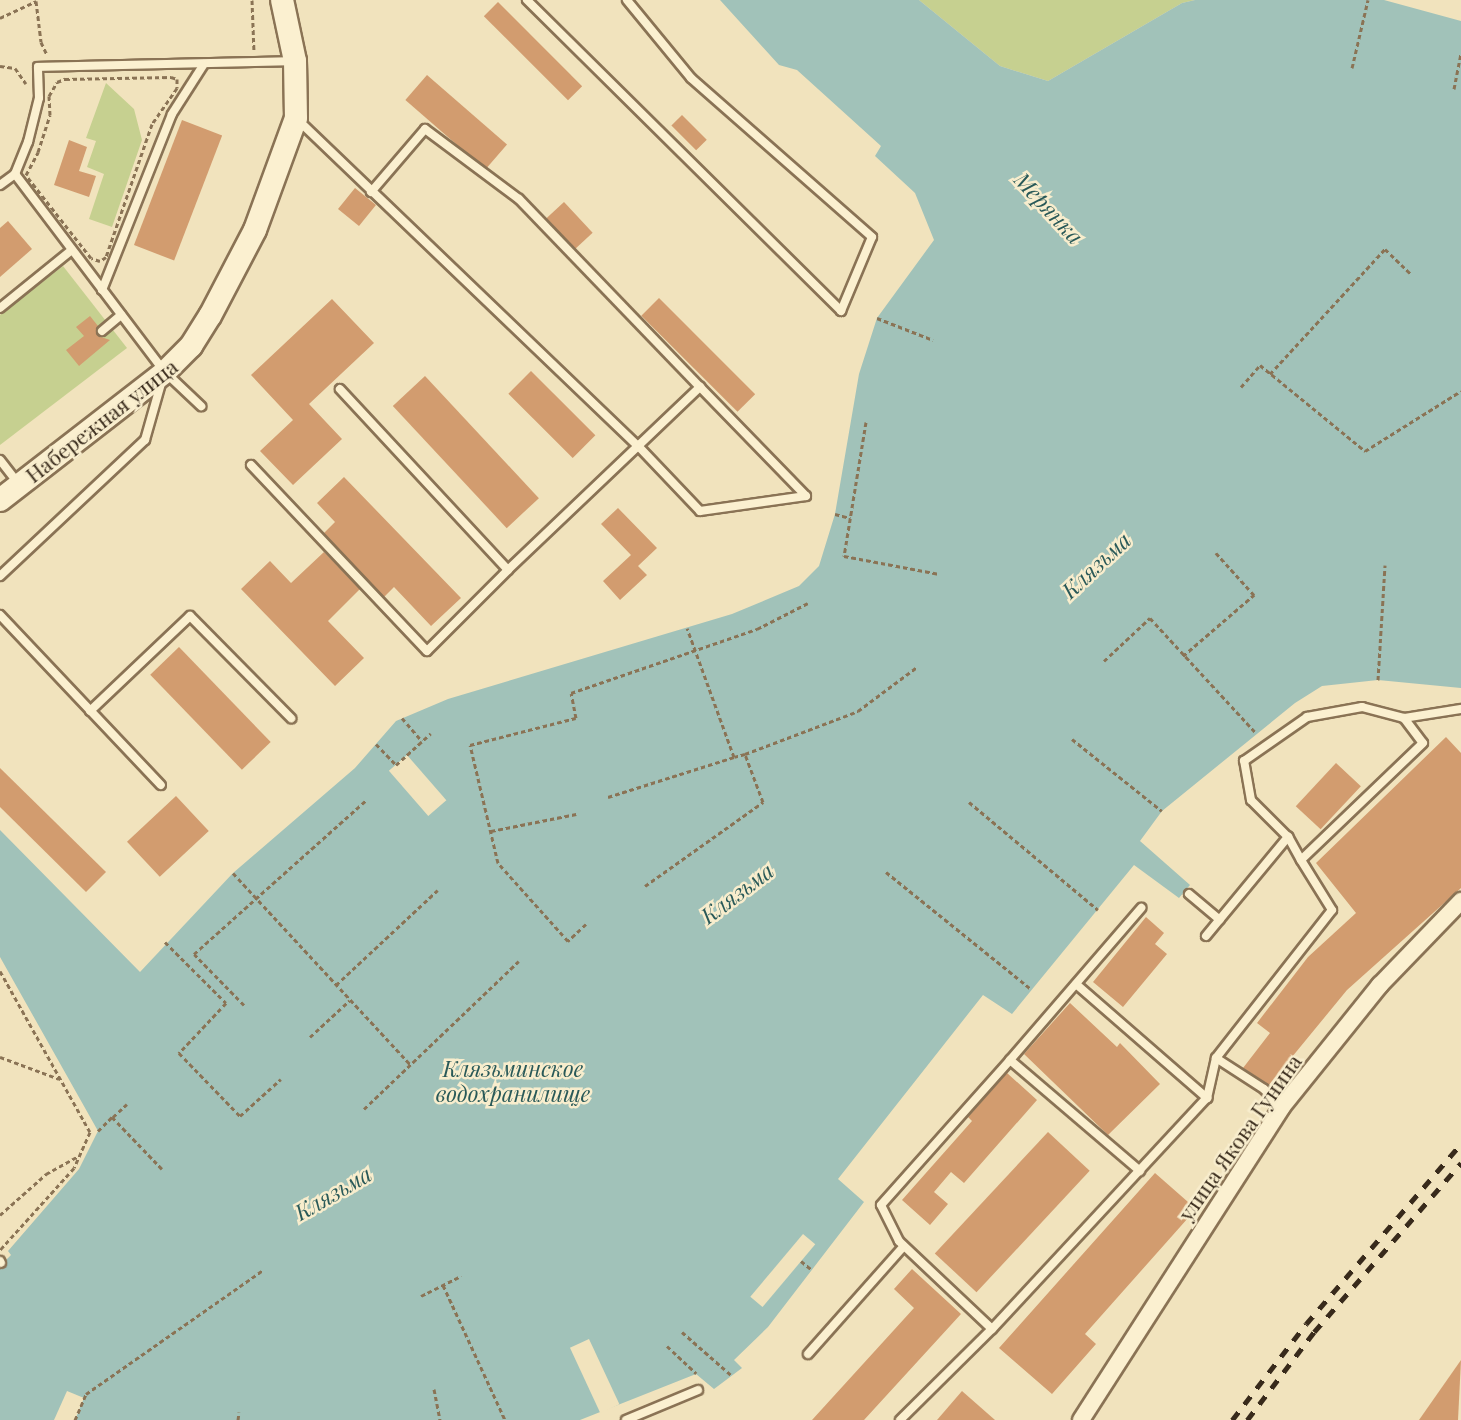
<!DOCTYPE html>
<html>
<head>
<meta charset="utf-8">
<style>
  body { margin:0 }
  #map { position:relative; width:1461px; height:1420px; overflow:hidden; background:#f1e3bd; font-family:"Playfair Display",serif }
  div>[style] { position:absolute }
  [style*='--x'] { left:calc(var(--x)*1px); top:calc(var(--y)*1px); width:calc(var(--w)*1px); rotate:calc(var(--a)*1deg) }
  .green>* { inset:0; background:#c6d090 }
  .water>* { inset:0; background:#a1c2b9 }
  .pier>* { inset:0; background:#f1e3bd; transform-origin:0 0 }
  .building>* { inset:0; background:#d29c6f; transform-origin:0 0 }
  .path>* { height:3px; margin-top:-1.5px; transform-origin:0; background:repeating-linear-gradient(90deg,#8a7355 0 4.5px,transparent 0 7.5px) }
  .roads { filter:drop-shadow(2px 0 #8a7355) drop-shadow(-2px 0 #8a7355) drop-shadow(0 2px #8a7355) drop-shadow(0 -2px #8a7355) }
  .lane>* { height:8px; margin:-4px; padding:0 4px; transform-origin:4px; border-radius:4px; background:#fbf0d0 }
  .street>* { height:16px; margin:-8px; padding:0 8px; transform-origin:8px; border-radius:8px; background:#fbf0d0 }
  .secondary>* { height:22px; margin:-11px; padding:0 11px; transform-origin:11px; border-radius:11px; background:#fbf0d0 }
  .rail>* { height:4.5px; margin-top:-2.25px; transform-origin:0; background:repeating-linear-gradient(90deg,#382a1b 0 10px,transparent 0 20px) }
  span { translate:-50% -50%; white-space:nowrap; text-align:center; line-height:1.15; -webkit-text-stroke:5px #f8edcd; paint-order:stroke }
  .street-label { font-size:21px; color:#382a1b }
  .water-label { font-size:22px; color:#295958; font-style:italic }
</style>
</head>
<body>
<div id="map">
  <div class="green">
    <div style="clip-path:polygon(919px 0,1195px 0,1182px 3px,1048px 81px,1000px 66px)"></div>
    <div style="clip-path:polygon(106px 83px,134px 109px,142px 140px,112px 227px,89px 219px,104px 174px,87px 167px,96px 141px,86px 138px)"></div>
    <div style="clip-path:polygon(63px 266px,127px 348px,0 445px,0 315px)"></div>
  </div>
  <div class="water">
    <div style="clip-path:polygon(720px 0,919px 0,1000px 66px,1048px 81px,1182px 3px,1195px 0,1384px 0,1461px 21px,1461px 688px,1378px 680px,1322px 686px,1295px 703px,1162px 811px,1140px 841px,1190px 885px,1179px 898px,1134px 865px,1012px 1014px,983px 995px,838px 1179px,864px 1202px,768px 1327px,734px 1360px,742px 1368px,714px 1389px,696px 1374px,580px 1420px,0 1420px,0 1266px,11px 1255px,8px 1251px,79px 1169px,98px 1131px,0 957px,0 830px,140px 972px,233px 873px,355px 768px,396px 721px,448px 699px,732px 614px,799px 586px,819px 566px,835px 514px,859px 374px,877px 318px,934px 240px,915px 193px,875px 156px,881px 146px,797px 70px,779px 65px)"></div>
  </div>
  <div class="pier">
    <div style="left:407px;top:755px;width:60px;height:24px;rotate:49deg"></div>
    <div style="left:803px;top:1234px;width:16px;height:82px;rotate:40deg"></div>
    <div style="left:589px;top:1339px;width:72px;height:21px;rotate:65deg"></div>
    <div style="clip-path:polygon(67px 1391px,84px 1398px,75px 1420px,54px 1420px)"></div>
  </div>
  <div class="building">
    <div style="left:498px;top:2px;width:119px;height:20px;rotate:45deg"></div>
    <div style="left:427px;top:75px;width:106px;height:33px;rotate:41deg"></div>
    <div style="left:682px;top:115px;width:35px;height:15px;rotate:45deg"></div>
    <div style="left:182px;top:120px;width:43px;height:134px;rotate:21deg"></div>
    <div style="clip-path:polygon(69px 140px,87px 147px,79px 171px,96px 176px,89px 197px,54px 185px)"></div>
    <div style="left:355px;top:188px;width:27px;height:27px;rotate:39deg"></div>
    <div style="left:564px;top:202px;width:42px;height:24px;rotate:47deg"></div>
    <div style="clip-path:polygon(8px 221px,32px 249px,0 277px,0 228px)"></div>
    <div style="left:659px;top:298px;width:136px;height:25px;rotate:45deg"></div>
    <div style="clip-path:polygon(332px 299px,374px 343px,309px 404px,342px 439px,293px 485px,260px 451px,293px 420px,251px 375px)"></div>
    <div style="clip-path:polygon(90px 316px,98px 326px,98px 336px,110px 340px,79px 366px,66px 350px,84px 336px,76px 327px)"></div>
    <div style="left:531px;top:371px;width:91px;height:32px;rotate:45deg"></div>
    <div style="left:425px;top:376px;width:167px;height:44px;rotate:47deg"></div>
    <div style="clip-path:polygon(344px 477px,461px 598px,431px 626px,394px 587px,384px 597px,324px 533px,335px 522px,317px 503px)"></div>
    <div style="clip-path:polygon(618px 508px,657px 548px,638px 566px,647px 575px,620px 600px,603px 581px,631px 555px,601px 524px)"></div>
    <div style="clip-path:polygon(324px 552px,360px 589px,328px 621px,364px 658px,335px 686px,241px 589px,270px 561px,291px 583px)"></div>
    <div style="left:179px;top:647px;width:132px;height:40px;rotate:46deg"></div>
    <div style="clip-path:polygon(1446px 737px,1461px 753px,1461px 888px,1347px 990px,1269px 1085px,1243px 1068px,1270px 1033px,1257px 1023px,1308px 957px,1356px 913px,1316px 863px)"></div>
    <div style="left:1336px;top:763px;width:34px;height:59px;rotate:43deg"></div>
    <div style="clip-path:polygon(0 768px,106px 872px,86px 892px,0 807px)"></div>
    <div style="left:176px;top:796px;width:48px;height:67px;rotate:47deg"></div>
    <div style="clip-path:polygon(1146px 917px,1164px 933px,1155px 944px,1167px 954px,1123px 1007px,1093px 982px)"></div>
    <div style="clip-path:polygon(1070px 1003px,1117px 1047px,1120px 1043px,1160px 1084px,1108px 1135px,1024px 1054px)"></div>
    <div style="clip-path:polygon(1007px 1073px,1037px 1100px,964px 1183px,951px 1172px,934px 1192px,948px 1204px,930px 1225px,902px 1200px,972px 1121px,968px 1117px)"></div>
    <div style="left:1048px;top:1132px;width:57px;height:166px;rotate:43deg"></div>
    <div style="clip-path:polygon(1155px 1173px,1196px 1209px,1085px 1334px,1096px 1344px,1052px 1394px,999px 1348px)"></div>
    <div style="clip-path:polygon(912px 1269px,961px 1314px,864px 1420px,812px 1420px,914px 1308px,894px 1289px)"></div>
    <div style="clip-path:polygon(1461px 1360px,1458px 1420px,1419px 1420px)"></div>
    <div style="clip-path:polygon(962px 1391px,995px 1420px,937px 1420px)"></div>
  </div>
  <div class="path">
    <div style="--x:252;--y:0;--w:52;--a:87.8"></div>
    <div style="--x:36;--y:1;--w:41;--a:83"></div>
    <div style="--x:41;--y:42;--w:14;--a:65"></div>
    <div style="--x:0;--y:18;--w:40;--a:-25"></div>
    <div style="--x:0;--y:66;--w:15;--a:8"></div>
    <div style="--x:15;--y:68;--w:19;--a:55"></div>
    <div style="--x:1352;--y:68;--w:70;--a:-76.8"></div>
    <div style="--x:171;--y:77;--w:6;--a:18"></div>
    <div style="--x:177;--y:79;--w:9;--a:90"></div>
    <div style="--x:177;--y:88;--w:44;--a:124.8"></div>
    <div style="--x:152;--y:124;--w:141;--a:109.1"></div>
    <div style="--x:106;--y:257;--w:7;--a:146"></div>
    <div style="--x:100;--y:261;--w:9;--a:-162"></div>
    <div style="--x:91;--y:258;--w:105;--a:-128.1"></div>
    <div style="--x:26;--y:175;--w:26;--a:-62"></div>
    <div style="--x:38;--y:152;--w:39;--a:-72"></div>
    <div style="--x:50;--y:115;--w:19;--a:-93"></div>
    <div style="--x:49;--y:96;--w:16;--a:-60"></div>
    <div style="--x:57;--y:82;--w:9;--a:-21"></div>
    <div style="--x:65;--y:79;--w:106;--a:-1.1"></div>
    <div style="--x:1454;--y:89;--w:36;--a:-79"></div>
    <div style="--x:877;--y:318;--w:60;--a:21.4"></div>
    <div style="--x:1270;--y:374;--w:170;--a:-47.4"></div>
    <div style="--x:1385;--y:249;--w:36;--a:44"></div>
    <div style="--x:1241;--y:387;--w:29;--a:-49"></div>
    <div style="--x:1260;--y:365;--w:136;--a:39.3"></div>
    <div style="--x:1365;--y:451;--w:113;--a:-32"></div>
    <div style="--x:866;--y:422;--w:136;--a:99.3"></div>
    <div style="--x:844;--y:556;--w:97;--a:10.7"></div>
    <div style="--x:835;--y:514;--w:16;--a:15"></div>
    <div style="--x:1183;--y:656;--w:94;--a:-40.7"></div>
    <div style="--x:1254;--y:595;--w:57;--a:-132.1"></div>
    <div style="--x:1104;--y:661;--w:63;--a:-43.1"></div>
    <div style="--x:1150;--y:618;--w:156;--a:47.3"></div>
    <div style="--x:1378;--y:680;--w:115;--a:-86.5"></div>
    <div style="--x:402;--y:718;--w:30;--a:49"></div>
    <div style="--x:1072;--y:739;--w:115;--a:38.7"></div>
    <div style="--x:376;--y:744;--w:29;--a:46"></div>
    <div style="--x:396;--y:765;--w:47;--a:-42.4"></div>
    <div style="--x:745;--y:754;--w:121;--a:-20.8"></div>
    <div style="--x:858;--y:711;--w:74;--a:-36.7"></div>
    <div style="--x:608;--y:797;--w:132;--a:-17.6"></div>
    <div style="--x:734;--y:757;--w:137;--a:-110"></div>
    <div style="--x:969;--y:802;--w:168;--a:39.9"></div>
    <div style="--x:491;--y:831;--w:87;--a:-11.3"></div>
    <div style="--x:886;--y:872;--w:186;--a:38.9"></div>
    <div style="--x:233;--y:873;--w:262;--a:47.2"></div>
    <div style="--x:645;--y:886;--w:145;--a:-35.4"></div>
    <div style="--x:763;--y:802;--w:51;--a:-110.6"></div>
    <div style="--x:745;--y:754;--w:11;--a:165"></div>
    <div style="--x:586;--y:924;--w:25;--a:137"></div>
    <div style="--x:568;--y:941;--w:105;--a:-131.9"></div>
    <div style="--x:498;--y:863;--w:121;--a:-103.3"></div>
    <div style="--x:470;--y:745;--w:109;--a:-14.3"></div>
    <div style="--x:576;--y:718;--w:25;--a:-101"></div>
    <div style="--x:571;--y:693;--w:197;--a:-19"></div>
    <div style="--x:757;--y:629;--w:57;--a:-27"></div>
    <div style="--x:165;--y:942;--w:86;--a:45"></div>
    <div style="--x:226;--y:1003;--w:69;--a:133.2"></div>
    <div style="--x:179;--y:1053;--w:88;--a:45.9"></div>
    <div style="--x:240;--y:1116;--w:55;--a:-42.1"></div>
    <div style="--x:0;--y:971;--w:184;--a:60.8"></div>
    <div style="--x:90;--y:1132;--w:39;--a:114"></div>
    <div style="--x:74;--y:1168;--w:110;--a:132.1"></div>
    <div style="--x:336;--y:985;--w:139;--a:-43"></div>
    <div style="--x:244;--y:1005;--w:71;--a:-134.4"></div>
    <div style="--x:194;--y:954;--w:231;--a:-41.8"></div>
    <div style="--x:310;--y:1037;--w:54;--a:-42.8"></div>
    <div style="--x:0;--y:1057;--w:63;--a:20.4"></div>
    <div style="--x:364;--y:1109;--w:214;--a:-43.7"></div>
    <div style="--x:113;--y:1117;--w:19;--a:-43"></div>
    <div style="--x:98;--y:1131;--w:20;--a:-45"></div>
    <div style="--x:112;--y:1117;--w:72;--a:46.1"></div>
    <div style="--x:0;--y:1215;--w:62;--a:-41.7"></div>
    <div style="--x:46;--y:1174;--w:35;--a:-29"></div>
    <div style="--x:801;--y:1261;--w:14;--a:39"></div>
    <div style="--x:443;--y:1285;--w:149;--a:65.3"></div>
    <div style="--x:421;--y:1296;--w:45;--a:-26.6"></div>
    <div style="--x:682;--y:1332;--w:67;--a:41.3"></div>
    <div style="--x:667;--y:1346;--w:40;--a:43"></div>
    <div style="--x:434;--y:1389;--w:32;--a:79"></div>
    <div style="--x:75;--y:1420;--w:28;--a:-67"></div>
    <div style="--x:86;--y:1394;--w:216;--a:-35"></div>
    <div style="--x:238;--y:1420;--w:8;--a:-83"></div>
  </div>
  <div class="roads">
    <div class="lane">
      <div style="--x:527;--y:0;--w:442;--a:44.7"></div>
      <div style="--x:841;--y:311;--w:80;--a:-67.3"></div>
      <div style="--x:872;--y:237;--w:241;--a:-138.7"></div>
      <div style="--x:691;--y:78;--w:101;--a:-129.4"></div>
      <div style="--x:299;--y:121;--w:470;--a:43.8"></div>
      <div style="--x:638;--y:446;--w:180;--a:136.4"></div>
      <div style="--x:508;--y:570;--w:247;--a:-132.9"></div>
      <div style="--x:15;--y:174;--w:248;--a:52.9"></div>
      <div style="--x:165;--y:372;--w:50;--a:43.4"></div>
      <div style="--x:0;--y:185;--w:19;--a:-36"></div>
      <div style="--x:15;--y:174;--w:35;--a:-68"></div>
      <div style="--x:28;--y:142;--w:45;--a:-76"></div>
      <div style="--x:39;--y:98;--w:31;--a:-92"></div>
      <div style="--x:38;--y:67;--w:257;--a:-1.3"></div>
      <div style="--x:371;--y:192;--w:83;--a:-49.4"></div>
      <div style="--x:425;--y:129;--w:117;--a:36.7"></div>
      <div style="--x:519;--y:199;--w:261;--a:46.1"></div>
      <div style="--x:700;--y:387;--w:152;--a:45.8"></div>
      <div style="--x:806;--y:496;--w:107;--a:171.9"></div>
      <div style="--x:700;--y:511;--w:90;--a:-133.6"></div>
      <div style="--x:638;--y:446;--w:86;--a:-43.6"></div>
      <div style="--x:102;--y:290;--w:189;--a:-68.3"></div>
      <div style="--x:172;--y:114;--w:59;--a:-57.4"></div>
      <div style="--x:0;--y:308;--w:92;--a:-38.9"></div>
      <div style="--x:102;--y:331;--w:25;--a:-40"></div>
      <div style="--x:0;--y:460;--w:29;--a:52"></div>
      <div style="--x:251;--y:465;--w:256;--a:46.6"></div>
      <div style="--x:427;--y:651;--w:115;--a:-45"></div>
      <div style="--x:0;--y:576;--w:199;--a:-43.2"></div>
      <div style="--x:145;--y:440;--w:62;--a:-74.2"></div>
      <div style="--x:0;--y:615;--w:234;--a:46.6"></div>
      <div style="--x:90;--y:711;--w:138;--a:-43.5"></div>
      <div style="--x:190;--y:616;--w:144;--a:45.3"></div>
      <div style="--x:1404;--y:718;--w:58;--a:-9"></div>
      <div style="--x:1189;--y:894;--w:40;--a:40"></div>
      <div style="--x:1206;--y:936;--w:129;--a:-50.4"></div>
      <div style="--x:1076;--y:984;--w:174;--a:41"></div>
      <div style="--x:1216;--y:1058;--w:57;--a:32.9"></div>
      <div style="--x:1264;--y:1089;--w:25;--a:48"></div>
      <div style="--x:1010;--y:1060;--w:201;--a:-49.2"></div>
      <div style="--x:0;--y:1261;--w:2;--a:63"></div>
      <div style="--x:992;--y:1329;--w:128;--a:-136.6"></div>
      <div style="--x:899;--y:1241;--w:40;--a:-116.6"></div>
      <div style="--x:881;--y:1205;--w:194;--a:-48.3"></div>
      <div style="--x:1010;--y:1060;--w:171;--a:40.5"></div>
      <div style="--x:808;--y:1354;--w:144;--a:-48.4"></div>
      <div style="--x:626;--y:1420;--w:78;--a:-22.6"></div>
      <div style="--x:900;--y:1420;--w:129;--a:-44.7"></div>
      <div style="--x:992;--y:1329;--w:316;--a:-47.1"></div>
      <div style="--x:1207;--y:1098;--w:41;--a:-77.3"></div>
      <div style="--x:1216;--y:1058;--w:188;--a:-51.9"></div>
      <div style="--x:1332;--y:910;--w:59;--a:-121.8"></div>
      <div style="--x:1301;--y:860;--w:26;--a:-119"></div>
      <div style="--x:1288;--y:837;--w:52;--a:-135"></div>
      <div style="--x:1251;--y:800;--w:40;--a:-100"></div>
      <div style="--x:1244;--y:761;--w:77;--a:-34.9"></div>
      <div style="--x:1307;--y:717;--w:56;--a:-10.3"></div>
      <div style="--x:1362;--y:707;--w:43;--a:14.7"></div>
      <div style="--x:1404;--y:718;--w:31;--a:53"></div>
      <div style="--x:1423;--y:743;--w:169;--a:136.2"></div>
    </div>
    <div class="street">
      <div style="--x:1081;--y:1420;--w:371;--a:-57.3"></div>
      <div style="--x:1281;--y:1108;--w:158;--a:-51.2"></div>
      <div style="--x:1380;--y:985;--w:117;--a:-46"></div>
    </div>
    <div class="secondary">
      <div style="--x:0;--y:500;--w:209;--a:-37.8"></div>
      <div style="--x:165;--y:372;--w:37;--a:-45"></div>
      <div style="--x:191;--y:346;--w:36;--a:-58"></div>
      <div style="--x:210;--y:316;--w:97;--a:-62.4"></div>
      <div style="--x:255;--y:230;--w:119;--a:-69.9"></div>
      <div style="--x:296;--y:118;--w:57;--a:-91"></div>
      <div style="--x:295;--y:61;--w:62;--a:-102"></div>
    </div>
  </div>
  <div class="rail">
    <div style="--x:1232;--y:1420;--w:121;--a:-52.4"></div>
    <div style="--x:1306;--y:1324;--w:238;--a:-49.3"></div>
    <div style="--x:1247;--y:1420;--w:111;--a:-52.7"></div>
    <div style="--x:1314;--y:1332;--w:224;--a:-49"></div>
  </div>
  <div class="street-label">
    <span style="left:101px;top:420px;rotate:-38deg">Набережная улица</span>
    <span style="left:1239px;top:1137px;rotate:-55deg">улица Якова Гунина</span>
  </div>
  <div class="water-label">
    <span style="left:1049px;top:208px;rotate:47deg">Мерянка</span>
    <span style="left:1096px;top:565px;rotate:-43deg">Клязьма</span>
    <span style="left:737px;top:893px;rotate:-37deg">Клязьма</span>
    <span style="left:513px;top:1081px">Клязьминское<br>водохранилище</span>
    <span style="left:333px;top:1193px;rotate:-30deg">Клязьма</span>
  </div>
</div>
</body>
</html>
